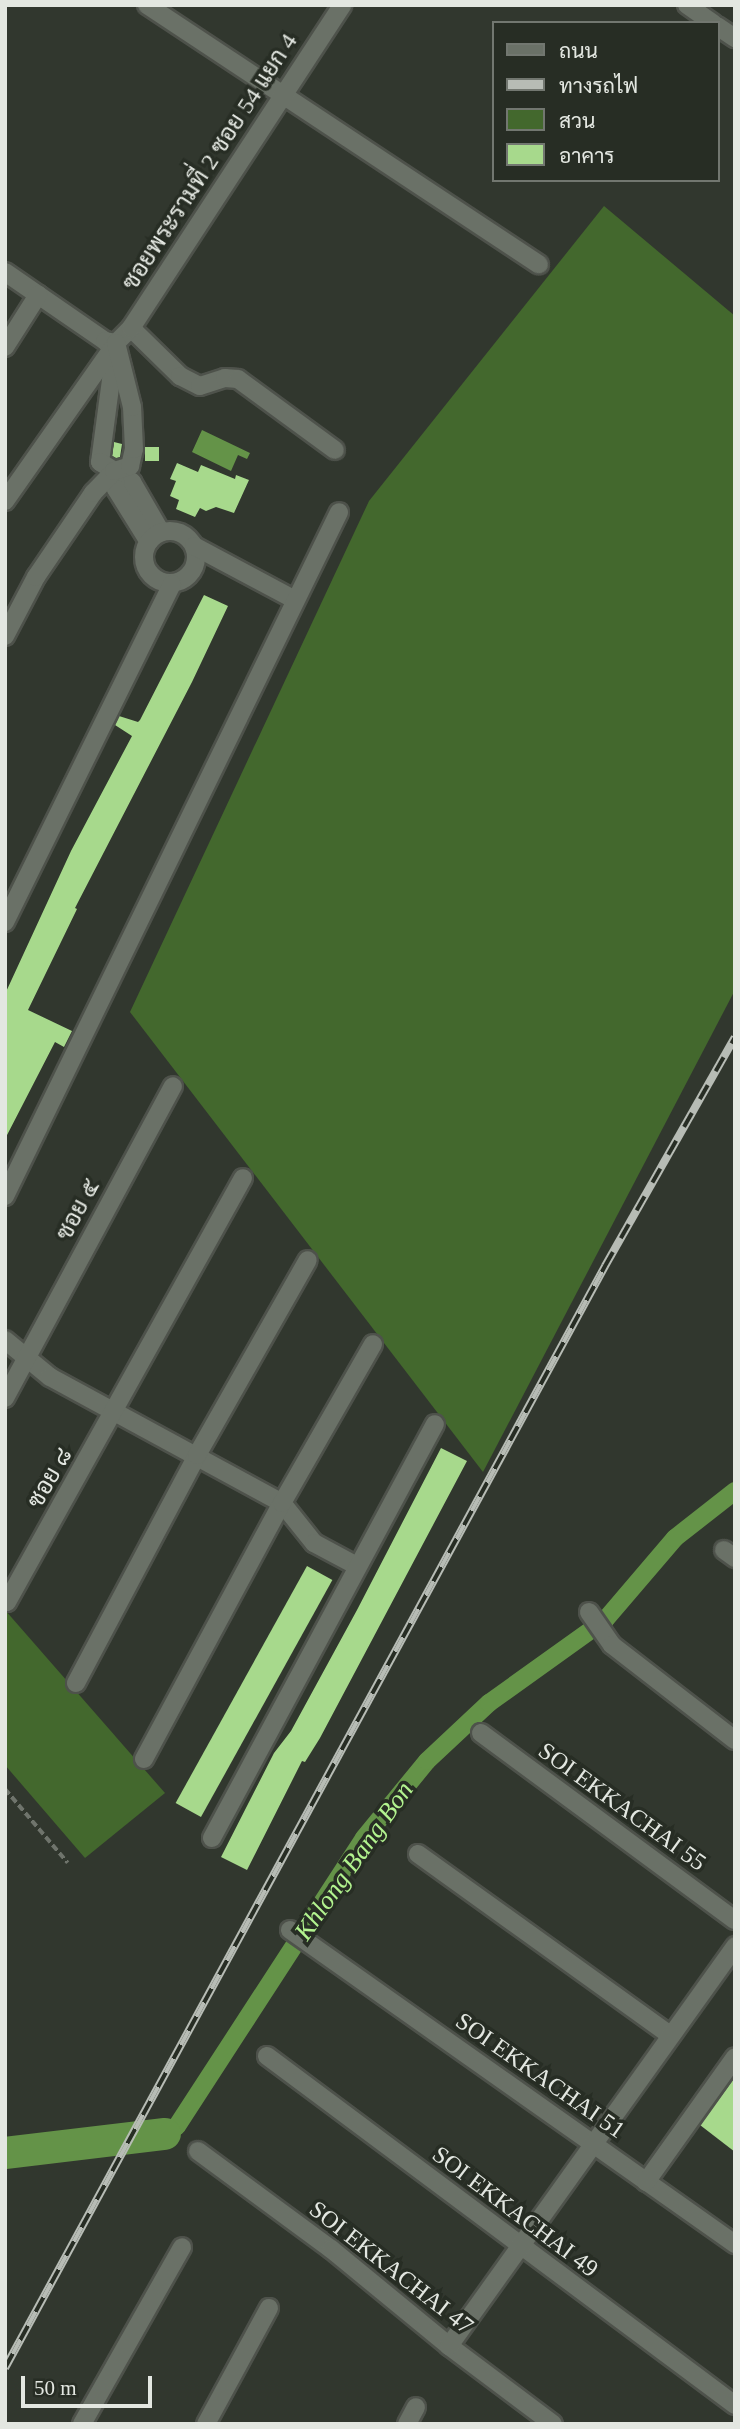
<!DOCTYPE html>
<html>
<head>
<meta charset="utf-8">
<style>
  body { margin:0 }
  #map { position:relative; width:740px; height:2429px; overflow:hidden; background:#31372e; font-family:"Times New Roman",Sarabun,serif }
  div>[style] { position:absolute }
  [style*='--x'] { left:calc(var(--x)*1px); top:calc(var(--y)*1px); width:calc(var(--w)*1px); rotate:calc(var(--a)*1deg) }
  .green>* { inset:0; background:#43682d }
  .water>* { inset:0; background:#649348 }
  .canal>* { height:18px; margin:-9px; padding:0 9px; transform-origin:9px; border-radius:9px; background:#649348 }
  .river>* { height:32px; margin:-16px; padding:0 16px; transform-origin:16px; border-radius:16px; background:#649348 }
  .building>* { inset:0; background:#a7d98c; transform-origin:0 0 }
  .path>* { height:3.5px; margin-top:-1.75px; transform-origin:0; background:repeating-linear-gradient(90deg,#6f746c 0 7px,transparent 0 10.5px) }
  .roads { filter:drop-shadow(2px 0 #4e524b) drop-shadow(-2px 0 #4e524b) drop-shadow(0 2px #4e524b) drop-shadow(0 -2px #4e524b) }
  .minor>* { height:18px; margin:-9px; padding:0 9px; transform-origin:9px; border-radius:9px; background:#6a7167 }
  .minor>.ring { margin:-9px; padding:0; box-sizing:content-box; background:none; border:18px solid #6a7167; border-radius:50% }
  .rail>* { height:8px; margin-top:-4px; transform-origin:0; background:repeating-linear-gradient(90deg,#272d24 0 16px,#b7bcb5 0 32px); box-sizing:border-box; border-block:2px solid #b7bcb5 }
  span { translate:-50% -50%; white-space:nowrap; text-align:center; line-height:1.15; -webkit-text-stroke:7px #272d24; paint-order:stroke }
  .street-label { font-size:24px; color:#e3e7e1 }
  .water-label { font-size:26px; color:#b2f38f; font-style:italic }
  .frame { position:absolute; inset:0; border:7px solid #e3e7e1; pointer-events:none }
  .legend { position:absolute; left:492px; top:21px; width:228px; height:161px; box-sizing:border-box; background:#272d24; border:2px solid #727770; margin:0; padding:9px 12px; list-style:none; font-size:21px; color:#e3e7e1 }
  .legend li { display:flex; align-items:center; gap:14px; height:35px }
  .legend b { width:35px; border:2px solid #727770 }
  .scale { position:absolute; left:21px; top:2376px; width:131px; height:32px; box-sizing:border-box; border:4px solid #e3e7e1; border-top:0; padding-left:9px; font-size:21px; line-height:24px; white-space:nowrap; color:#e3e7e1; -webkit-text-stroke:5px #272d24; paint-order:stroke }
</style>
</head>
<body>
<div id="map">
  <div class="green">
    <div style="clip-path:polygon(604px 206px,735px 316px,735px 990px,483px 1472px,130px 1012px,369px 501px)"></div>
    <div style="clip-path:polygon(5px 1610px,165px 1793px,85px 1858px,5px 1765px)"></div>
  </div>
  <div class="water">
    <div style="clip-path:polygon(202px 430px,250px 453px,247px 459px,238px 455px,231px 471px,192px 452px)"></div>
  </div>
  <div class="canal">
    <div style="--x:165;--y:2134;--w:14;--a:-34"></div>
    <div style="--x:177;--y:2126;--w:343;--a:-57"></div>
    <div style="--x:364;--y:1838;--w:99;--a:-50.7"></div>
    <div style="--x:427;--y:1761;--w:85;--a:-43.1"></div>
    <div style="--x:489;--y:1703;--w:143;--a:-35.6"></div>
    <div style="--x:605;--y:1620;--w:108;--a:-49.5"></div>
    <div style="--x:675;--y:1538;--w:76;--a:-38.1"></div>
  </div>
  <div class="river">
    <div style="--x:5;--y:2153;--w:161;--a:-6.8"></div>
  </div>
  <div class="building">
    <div style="clip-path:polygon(114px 442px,122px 444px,120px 457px,116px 458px,112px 456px)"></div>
    <div style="left:145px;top:447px;width:14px;height:14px"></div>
    <div style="clip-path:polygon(177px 463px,198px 472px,201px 465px,235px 479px,236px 475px,249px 480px,234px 513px,216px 507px,206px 511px,200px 508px,195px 517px,176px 509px,179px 500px,170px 496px,176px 481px,170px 479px)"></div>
    <div style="clip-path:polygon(204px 595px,228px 606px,192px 682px,75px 908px,77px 909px,28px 1010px,72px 1031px,64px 1047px,55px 1042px,5px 1139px,5px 994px,71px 851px,132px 736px,115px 725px,119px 716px,138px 722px,140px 720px)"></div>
    <div style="clip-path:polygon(441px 1448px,467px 1461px,320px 1738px,305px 1762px,302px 1761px,247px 1870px,221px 1857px,274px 1753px,291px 1731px,357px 1610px)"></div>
    <div style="left:307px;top:1566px;width:29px;height:271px;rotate:29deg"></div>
    <div style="clip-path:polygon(735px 2077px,735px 2152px,700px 2125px)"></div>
  </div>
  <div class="path">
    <div style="--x:5;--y:1789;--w:97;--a:49.6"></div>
  </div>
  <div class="roads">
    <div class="minor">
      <div style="--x:147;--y:5;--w:470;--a:33.5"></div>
      <div style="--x:687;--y:5;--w:32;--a:35"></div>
      <div style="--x:717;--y:26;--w:22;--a:34"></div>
      <div style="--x:5;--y:272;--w:121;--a:34.6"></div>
      <div style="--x:105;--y:341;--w:11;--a:10"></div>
      <div style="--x:131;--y:328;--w:69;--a:44.4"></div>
      <div style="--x:180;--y:376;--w:22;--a:27"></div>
      <div style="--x:200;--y:386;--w:26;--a:-18"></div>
      <div style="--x:225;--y:378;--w:13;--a:4"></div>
      <div style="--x:238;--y:379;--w:120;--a:36.2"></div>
      <div style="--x:5;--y:347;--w:62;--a:-57.6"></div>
      <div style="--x:115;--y:350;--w:113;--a:97.6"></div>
      <div style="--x:100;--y:462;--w:38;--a:32"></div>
      <div style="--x:132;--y:482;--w:58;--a:59.9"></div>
      <div style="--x:114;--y:471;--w:18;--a:84"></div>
      <div style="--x:116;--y:489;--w:62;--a:58.1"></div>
      <div style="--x:5;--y:501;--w:193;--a:-54.9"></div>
      <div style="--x:116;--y:343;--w:21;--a:-45"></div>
      <div style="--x:131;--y:328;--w:386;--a:-56.8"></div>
      <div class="ring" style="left:144px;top:531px;width:34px;height:34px"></div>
      <div style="--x:194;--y:546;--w:115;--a:28.1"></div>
      <div style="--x:5;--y:636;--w:67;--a:-62.3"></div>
      <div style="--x:36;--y:577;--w:102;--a:-55.8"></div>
      <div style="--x:93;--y:493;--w:30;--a:-46"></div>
      <div style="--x:114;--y:471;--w:17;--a:-17"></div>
      <div style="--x:130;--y:466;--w:17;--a:-77"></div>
      <div style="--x:134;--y:449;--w:42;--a:-92.7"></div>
      <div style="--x:132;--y:407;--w:66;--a:-104"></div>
      <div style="--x:5;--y:922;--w:377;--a:-63.7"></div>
      <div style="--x:5;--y:1196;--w:761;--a:-63.97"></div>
      <div style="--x:5;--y:1340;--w:58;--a:39.4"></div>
      <div style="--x:50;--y:1377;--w:264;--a:28.5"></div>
      <div style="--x:282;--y:1503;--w:51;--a:51.3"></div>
      <div style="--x:314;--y:1543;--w:49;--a:28.1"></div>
      <div style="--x:5;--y:1398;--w:354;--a:-61.7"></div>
      <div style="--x:724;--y:1550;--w:14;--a:36"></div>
      <div style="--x:7;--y:1602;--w:485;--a:-60.9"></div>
      <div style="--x:589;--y:1612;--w:40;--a:55.1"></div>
      <div style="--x:612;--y:1645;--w:155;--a:37.7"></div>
      <div style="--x:76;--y:1683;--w:258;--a:-62"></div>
      <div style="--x:197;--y:1455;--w:224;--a:-60.4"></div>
      <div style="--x:481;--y:1733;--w:315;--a:36.4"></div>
      <div style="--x:144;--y:1759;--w:291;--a:-61.7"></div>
      <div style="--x:282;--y:1503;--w:183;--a:-60.2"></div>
      <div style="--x:212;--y:1838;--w:470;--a:-61.7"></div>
      <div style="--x:418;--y:1854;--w:310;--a:35.7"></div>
      <div style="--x:290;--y:1930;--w:545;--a:35.21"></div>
      <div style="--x:267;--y:2056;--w:584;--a:36.71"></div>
      <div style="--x:198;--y:2151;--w:165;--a:36.4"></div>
      <div style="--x:331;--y:2249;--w:153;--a:39.4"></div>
      <div style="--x:449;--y:2346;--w:130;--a:36.9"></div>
      <div style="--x:646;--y:2182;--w:153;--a:-54.5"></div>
      <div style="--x:449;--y:2346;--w:492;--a:-54.4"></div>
      <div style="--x:82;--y:2424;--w:203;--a:-60.5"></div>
      <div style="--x:206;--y:2424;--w:132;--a:-61.5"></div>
      <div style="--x:407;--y:2424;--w:19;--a:-62"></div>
    </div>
  </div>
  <div class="rail">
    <div style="--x:5;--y:2368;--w:1255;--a:-61.43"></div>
    <div style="--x:605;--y:1266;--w:263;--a:-60.4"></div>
  </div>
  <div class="street-label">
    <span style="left:210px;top:162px;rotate:-57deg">ซอยพระรามที่ 2 ซอย 54 แยก 4</span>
    <span style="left:78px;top:1210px;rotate:-62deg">ซอย ๕</span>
    <span style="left:50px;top:1478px;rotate:-60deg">ซอย ๘</span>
    <span style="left:622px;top:1807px;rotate:36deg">SOI EKKACHAI 55</span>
    <span style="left:540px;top:2076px;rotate:35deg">SOI EKKACHAI 51</span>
    <span style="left:515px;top:2212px;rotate:37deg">SOI EKKACHAI 49</span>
    <span style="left:391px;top:2268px;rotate:38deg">SOI EKKACHAI 47</span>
  </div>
  <div class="water-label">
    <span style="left:354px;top:1861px;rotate:-55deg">Khlong Bang Bon</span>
  </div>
  <div class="frame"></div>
  <ul class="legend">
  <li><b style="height:9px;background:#6a7167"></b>ถนน</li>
  <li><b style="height:9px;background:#b7bcb5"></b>ทางรถไฟ</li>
  <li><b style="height:19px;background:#43682d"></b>สวน</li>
  <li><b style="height:19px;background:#a7d98c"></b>อาคาร</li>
  </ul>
  <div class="scale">50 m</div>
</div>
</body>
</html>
